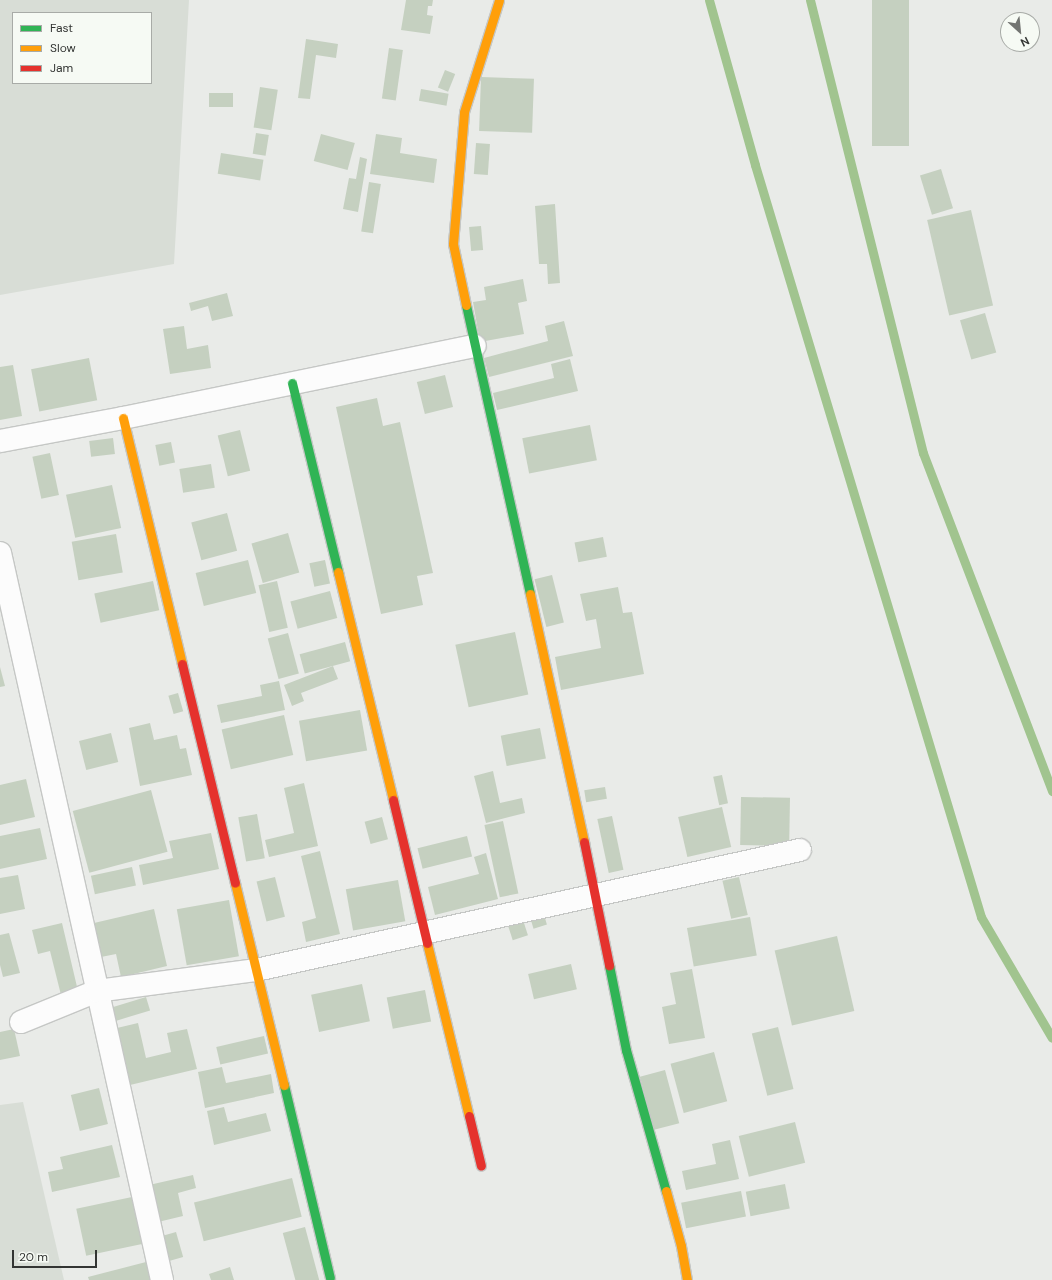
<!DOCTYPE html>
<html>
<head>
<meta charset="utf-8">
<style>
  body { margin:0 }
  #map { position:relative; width:1052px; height:1280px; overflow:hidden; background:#e9ebe8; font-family:"DM Sans",sans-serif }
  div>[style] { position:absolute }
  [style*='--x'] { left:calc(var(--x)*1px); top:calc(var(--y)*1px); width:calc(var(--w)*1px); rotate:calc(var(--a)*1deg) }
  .built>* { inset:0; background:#d8ddd6 }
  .stream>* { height:9px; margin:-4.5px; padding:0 4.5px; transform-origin:4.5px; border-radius:4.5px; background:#a1c48f }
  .building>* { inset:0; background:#c5d0c0; transform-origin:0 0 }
  .roads { filter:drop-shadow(1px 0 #c5c7c5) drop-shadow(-1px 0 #c5c7c5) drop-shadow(0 1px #c5c7c5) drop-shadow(0 -1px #c5c7c5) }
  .street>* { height:22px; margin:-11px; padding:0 11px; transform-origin:11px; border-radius:11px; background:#fcfcfc }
  .fast>* { height:9px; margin:-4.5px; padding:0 4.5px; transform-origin:4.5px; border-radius:4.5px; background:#30b455 }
  .slow>* { height:9px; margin:-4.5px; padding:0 4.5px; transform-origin:4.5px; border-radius:4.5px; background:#ff9f0a }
  .jam>* { height:9px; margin:-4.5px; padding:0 4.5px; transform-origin:4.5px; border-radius:4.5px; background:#e5322d }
  span { translate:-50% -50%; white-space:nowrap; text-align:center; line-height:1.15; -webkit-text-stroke:3.5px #f6faf4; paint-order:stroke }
  .legend { position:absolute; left:12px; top:12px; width:140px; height:72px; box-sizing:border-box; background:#f6faf4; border:1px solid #a8aba7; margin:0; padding:5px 7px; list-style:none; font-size:12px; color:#333533 }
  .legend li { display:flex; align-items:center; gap:8px; height:20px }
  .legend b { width:20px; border:1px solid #a8aba7 }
  .north { position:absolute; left:1000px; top:12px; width:40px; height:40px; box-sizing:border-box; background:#f6faf4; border:1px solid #a8aba7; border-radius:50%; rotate:153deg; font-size:11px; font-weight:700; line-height:16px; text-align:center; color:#333533 }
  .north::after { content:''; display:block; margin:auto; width:14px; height:18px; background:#737572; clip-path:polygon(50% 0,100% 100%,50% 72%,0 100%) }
  .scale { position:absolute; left:12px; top:1250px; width:85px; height:18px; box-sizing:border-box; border:2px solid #333533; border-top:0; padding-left:5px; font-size:12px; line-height:14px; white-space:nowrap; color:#333533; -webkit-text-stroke:3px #f6faf4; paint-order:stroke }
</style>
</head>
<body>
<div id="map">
  <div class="built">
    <div style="clip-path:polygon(evenodd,0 0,189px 0,174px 264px,0 295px,0 0,13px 13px,151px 13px,151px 83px,13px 83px,13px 13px)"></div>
    <div style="clip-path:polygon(23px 1102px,64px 1280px,0 1280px,0 1105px)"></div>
  </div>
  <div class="stream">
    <div style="--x:709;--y:0;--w:171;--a:74.4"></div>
    <div style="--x:755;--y:165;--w:785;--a:73.27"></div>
    <div style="--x:981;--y:917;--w:140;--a:59.6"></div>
    <div style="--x:810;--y:0;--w:467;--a:76"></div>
    <div style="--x:923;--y:453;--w:362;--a:69.1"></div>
  </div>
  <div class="building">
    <div style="clip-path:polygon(406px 0,433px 0,432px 6px,428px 6px,427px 15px,433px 16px,430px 34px,401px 30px)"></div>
    <div style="left:872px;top:0;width:37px;height:146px"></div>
    <div style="clip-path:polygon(306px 39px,338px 44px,336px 58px,316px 55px,310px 99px,298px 98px)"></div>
    <div style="left:389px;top:48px;width:14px;height:51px;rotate:8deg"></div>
    <div style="left:445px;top:70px;width:11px;height:19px;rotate:22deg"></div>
    <div style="left:481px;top:77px;width:53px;height:54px;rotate:2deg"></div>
    <div style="left:260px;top:87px;width:18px;height:41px;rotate:9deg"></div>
    <div style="left:421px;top:89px;width:28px;height:12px;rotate:10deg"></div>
    <div style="left:209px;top:93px;width:24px;height:14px"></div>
    <div style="left:256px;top:133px;width:13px;height:21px;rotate:9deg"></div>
    <div style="left:321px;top:134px;width:35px;height:28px;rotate:15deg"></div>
    <div style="clip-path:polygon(376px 134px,402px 138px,400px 153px,437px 159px,434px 183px,370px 174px)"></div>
    <div style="left:476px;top:143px;width:14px;height:31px;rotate:4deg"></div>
    <div style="left:221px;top:153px;width:43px;height:21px;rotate:9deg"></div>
    <div style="clip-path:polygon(360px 157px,367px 159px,358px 212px,343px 209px,349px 178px,356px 179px)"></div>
    <div style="left:941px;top:169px;width:41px;height:22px;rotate:73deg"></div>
    <div style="left:369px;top:182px;width:12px;height:50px;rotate:9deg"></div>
    <div style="clip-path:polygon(555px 204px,560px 283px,548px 284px,547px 264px,539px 264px,535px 206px)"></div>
    <div style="left:971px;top:210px;width:98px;height:45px;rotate:77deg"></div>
    <div style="left:481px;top:226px;width:24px;height:12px;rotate:85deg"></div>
    <div style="clip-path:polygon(523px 279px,527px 301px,518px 303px,524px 334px,480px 342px,473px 302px,486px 300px,484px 287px)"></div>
    <div style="clip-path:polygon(227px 293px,233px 316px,212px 321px,208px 306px,191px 311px,189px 303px)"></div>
    <div style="left:985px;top:313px;width:41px;height:26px;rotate:74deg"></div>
    <div style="clip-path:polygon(564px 321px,573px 356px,489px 377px,484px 358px,548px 341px,545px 326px)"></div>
    <div style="clip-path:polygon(184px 326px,187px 349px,208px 345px,211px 368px,170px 374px,163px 329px)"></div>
    <div style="left:89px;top:358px;width:43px;height:59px;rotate:79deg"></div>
    <div style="clip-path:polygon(570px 359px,578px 391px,497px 410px,493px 393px,554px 378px,551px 364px)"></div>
    <div style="clip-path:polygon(13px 365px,22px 416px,0 420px,0 367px)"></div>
    <div style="left:445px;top:375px;width:33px;height:29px;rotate:76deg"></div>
    <div style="clip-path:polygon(377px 398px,383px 426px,400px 422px,433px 573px,417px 576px,423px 605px,381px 614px,336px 407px)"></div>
    <div style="left:590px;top:425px;width:36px;height:69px;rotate:79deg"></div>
    <div style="left:240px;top:430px;width:42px;height:23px;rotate:76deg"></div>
    <div style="left:113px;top:438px;width:16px;height:24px;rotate:83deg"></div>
    <div style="left:171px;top:442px;width:21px;height:16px;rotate:79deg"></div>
    <div style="left:50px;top:453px;width:43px;height:18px;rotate:78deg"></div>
    <div style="left:211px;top:464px;width:24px;height:32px;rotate:81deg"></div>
    <div style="left:112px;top:485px;width:44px;height:47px;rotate:78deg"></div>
    <div style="left:227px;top:513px;width:39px;height:37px;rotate:75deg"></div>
    <div style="left:288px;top:533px;width:41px;height:38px;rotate:74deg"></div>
    <div style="left:116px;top:534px;width:39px;height:45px;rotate:80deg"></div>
    <div style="left:603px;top:537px;width:20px;height:29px;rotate:79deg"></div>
    <div style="left:248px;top:560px;width:34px;height:54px;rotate:76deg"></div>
    <div style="left:325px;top:560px;width:24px;height:16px;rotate:78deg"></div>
    <div style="left:552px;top:575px;width:49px;height:18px;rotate:76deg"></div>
    <div style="left:153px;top:581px;width:30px;height:60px;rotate:78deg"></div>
    <div style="left:277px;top:581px;width:48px;height:19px;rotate:77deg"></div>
    <div style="clip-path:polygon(618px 587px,623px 613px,632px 612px,644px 674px,561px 690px,555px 657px,601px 648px,596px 619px,586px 621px,580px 594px)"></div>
    <div style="left:330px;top:591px;width:28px;height:41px;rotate:75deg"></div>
    <div style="left:515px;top:632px;width:64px;height:61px;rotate:78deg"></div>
    <div style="left:288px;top:633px;width:42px;height:21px;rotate:75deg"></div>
    <div style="left:345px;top:642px;width:20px;height:47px;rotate:75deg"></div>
    <div style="clip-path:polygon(333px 666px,338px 679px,301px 693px,304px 701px,292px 706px,284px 685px)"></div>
    <div style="clip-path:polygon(0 667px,5px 686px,0 687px)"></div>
    <div style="clip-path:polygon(279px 681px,285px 710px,221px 723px,217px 705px,262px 696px,260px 685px)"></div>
    <div style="left:178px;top:693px;width:19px;height:10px;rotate:74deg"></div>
    <div style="left:360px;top:710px;width:41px;height:62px;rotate:80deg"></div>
    <div style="left:284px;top:715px;width:41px;height:64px;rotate:77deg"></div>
    <div style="clip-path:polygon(150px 723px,154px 740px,177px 735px,180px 749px,186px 748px,192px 775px,140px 786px,129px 728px)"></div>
    <div style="left:540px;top:728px;width:31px;height:40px;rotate:79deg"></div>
    <div style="left:111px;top:733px;width:30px;height:33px;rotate:76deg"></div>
    <div style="clip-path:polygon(493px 771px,500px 803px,522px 798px,525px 813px,486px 823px,474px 776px)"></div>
    <div style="left:722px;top:775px;width:29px;height:9px;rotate:78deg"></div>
    <div style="clip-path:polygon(26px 779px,35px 817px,0 825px,0 785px)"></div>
    <div style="clip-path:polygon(304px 783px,318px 846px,269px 857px,265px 840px,294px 833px,284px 788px)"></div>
    <div style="left:605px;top:787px;width:12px;height:21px;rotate:81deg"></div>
    <div style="left:151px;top:790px;width:64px;height:81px;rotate:75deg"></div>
    <div style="left:741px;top:797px;width:49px;height:48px;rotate:1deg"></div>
    <div style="left:722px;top:807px;width:41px;height:45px;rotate:77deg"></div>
    <div style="left:257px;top:814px;width:45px;height:19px;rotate:80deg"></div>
    <div style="left:612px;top:816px;width:55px;height:15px;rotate:78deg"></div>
    <div style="left:382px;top:817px;width:23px;height:18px;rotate:75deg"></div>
    <div style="left:503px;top:821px;width:74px;height:19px;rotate:78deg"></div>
    <div style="clip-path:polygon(40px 828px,47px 859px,0 869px,0 836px)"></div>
    <div style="clip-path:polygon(211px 833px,219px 869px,143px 885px,139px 865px,173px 858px,169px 841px)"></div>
    <div style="left:467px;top:836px;width:21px;height:51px;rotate:76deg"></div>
    <div style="clip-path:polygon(320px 851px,340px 934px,306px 942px,302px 922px,316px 918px,301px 856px)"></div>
    <div style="clip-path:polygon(486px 853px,498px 899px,435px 915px,428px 887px,479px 874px,474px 857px)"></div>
    <div style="left:132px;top:867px;width:19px;height:42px;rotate:78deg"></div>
    <div style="clip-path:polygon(18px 875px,25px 909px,0 914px,0 878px)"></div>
    <div style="left:275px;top:877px;width:41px;height:19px;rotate:76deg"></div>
    <div style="left:739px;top:877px;width:39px;height:17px;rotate:77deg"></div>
    <div style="left:398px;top:880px;width:42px;height:53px;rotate:80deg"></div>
    <div style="left:229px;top:900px;width:57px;height:53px;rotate:80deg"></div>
    <div style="clip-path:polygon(154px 909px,167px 966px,121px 977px,116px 954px,101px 957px,94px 923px)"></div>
    <div style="left:544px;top:915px;width:10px;height:14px;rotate:73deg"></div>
    <div style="left:750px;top:917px;width:39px;height:64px;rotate:80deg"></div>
    <div style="left:523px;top:920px;width:16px;height:16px;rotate:72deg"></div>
    <div style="clip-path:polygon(62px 923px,78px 991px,61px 995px,50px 951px,38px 954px,32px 930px)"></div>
    <div style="clip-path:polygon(9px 933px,20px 973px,3px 977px,0 965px,0 935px)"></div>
    <div style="left:837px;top:936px;width:77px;height:64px;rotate:77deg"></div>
    <div style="left:571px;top:964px;width:26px;height:44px;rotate:77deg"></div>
    <div style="clip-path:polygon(692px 969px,705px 1038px,669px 1044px,662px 1007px,676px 1004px,670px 973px)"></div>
    <div style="left:362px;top:984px;width:38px;height:52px;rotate:78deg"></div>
    <div style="left:425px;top:990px;width:32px;height:39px;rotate:79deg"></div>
    <div style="left:146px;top:997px;width:14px;height:36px;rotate:73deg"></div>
    <div style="clip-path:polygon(138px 1023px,146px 1058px,171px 1052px,167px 1033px,187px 1029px,197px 1069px,130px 1085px,117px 1028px)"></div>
    <div style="left:778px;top:1027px;width:64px;height:27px;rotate:76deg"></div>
    <div style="clip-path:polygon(14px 1029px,20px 1056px,0 1060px,0 1032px)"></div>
    <div style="left:264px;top:1036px;width:18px;height:49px;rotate:77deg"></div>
    <div style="left:714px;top:1052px;width:51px;height:45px;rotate:75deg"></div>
    <div style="clip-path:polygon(222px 1067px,226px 1083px,271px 1074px,274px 1093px,205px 1108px,198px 1072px)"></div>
    <div style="left:665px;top:1070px;width:55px;height:26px;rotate:75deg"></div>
    <div style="left:99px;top:1088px;width:37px;height:29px;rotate:76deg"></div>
    <div style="clip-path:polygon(224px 1107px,228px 1122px,266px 1113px,271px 1131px,214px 1145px,207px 1111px)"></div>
    <div style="left:795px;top:1122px;width:42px;height:58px;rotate:76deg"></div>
    <div style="clip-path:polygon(730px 1140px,739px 1179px,686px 1190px,682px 1171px,716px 1164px,712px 1144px)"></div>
    <div style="clip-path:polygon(112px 1145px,120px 1177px,52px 1192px,48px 1172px,63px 1169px,60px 1157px)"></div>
    <div style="clip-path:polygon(193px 1175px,196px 1188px,178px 1193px,183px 1216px,158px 1222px,149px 1185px)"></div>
    <div style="left:292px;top:1178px;width:40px;height:101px;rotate:76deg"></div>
    <div style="left:785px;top:1184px;width:25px;height:40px;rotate:79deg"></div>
    <div style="left:741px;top:1191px;width:26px;height:61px;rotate:79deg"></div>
    <div style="left:132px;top:1197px;width:48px;height:57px;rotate:78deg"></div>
    <div style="left:305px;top:1227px;width:55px;height:23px;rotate:75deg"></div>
    <div style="left:176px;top:1232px;width:26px;height:21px;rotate:74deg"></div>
    <div style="clip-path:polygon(146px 1262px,151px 1280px,89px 1280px,88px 1277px)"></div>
    <div style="clip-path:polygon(230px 1267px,234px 1280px,211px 1280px,209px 1274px)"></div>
  </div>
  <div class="roads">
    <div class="street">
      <div style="--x:0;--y:441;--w:125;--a:-10.6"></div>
      <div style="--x:123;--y:418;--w:359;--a:-11.6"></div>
      <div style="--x:0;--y:553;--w:745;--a:77.44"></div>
      <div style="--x:21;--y:1022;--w:82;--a:-22.2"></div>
      <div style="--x:97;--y:991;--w:160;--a:-7.5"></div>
      <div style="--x:256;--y:970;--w:557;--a:-12.44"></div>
    </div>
    <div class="fast">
      <div style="--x:466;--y:305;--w:296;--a:77.5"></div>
      <div style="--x:292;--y:383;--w:195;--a:76.3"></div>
      <div style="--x:609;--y:965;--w:87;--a:78.7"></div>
      <div style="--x:626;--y:1050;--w:147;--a:74.2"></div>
      <div style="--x:284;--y:1085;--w:198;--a:76.6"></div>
    </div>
    <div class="slow">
      <div style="--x:466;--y:305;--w:62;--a:-102"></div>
      <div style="--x:453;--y:244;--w:132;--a:-85.2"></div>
      <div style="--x:464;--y:112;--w:117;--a:-72.6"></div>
      <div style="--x:123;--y:418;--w:253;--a:76.5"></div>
      <div style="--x:338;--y:572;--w:235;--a:76.4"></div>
      <div style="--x:530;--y:594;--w:254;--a:77.7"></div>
      <div style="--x:235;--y:883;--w:208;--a:76.4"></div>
      <div style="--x:427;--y:943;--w:178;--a:76.4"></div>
      <div style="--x:666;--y:1191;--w:57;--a:74.7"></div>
      <div style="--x:681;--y:1246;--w:35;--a:80"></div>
    </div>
    <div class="jam">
      <div style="--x:182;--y:664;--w:225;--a:76.4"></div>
      <div style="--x:393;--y:800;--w:147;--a:76.6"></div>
      <div style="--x:584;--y:842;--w:126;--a:78.5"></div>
      <div style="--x:469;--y:1116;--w:51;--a:76.5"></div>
    </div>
  </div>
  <ul class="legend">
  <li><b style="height:5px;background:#30b455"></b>Fast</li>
  <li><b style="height:5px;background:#ff9f0a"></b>Slow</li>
  <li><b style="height:5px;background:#e5322d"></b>Jam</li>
  </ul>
  <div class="north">N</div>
  <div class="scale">20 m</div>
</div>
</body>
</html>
